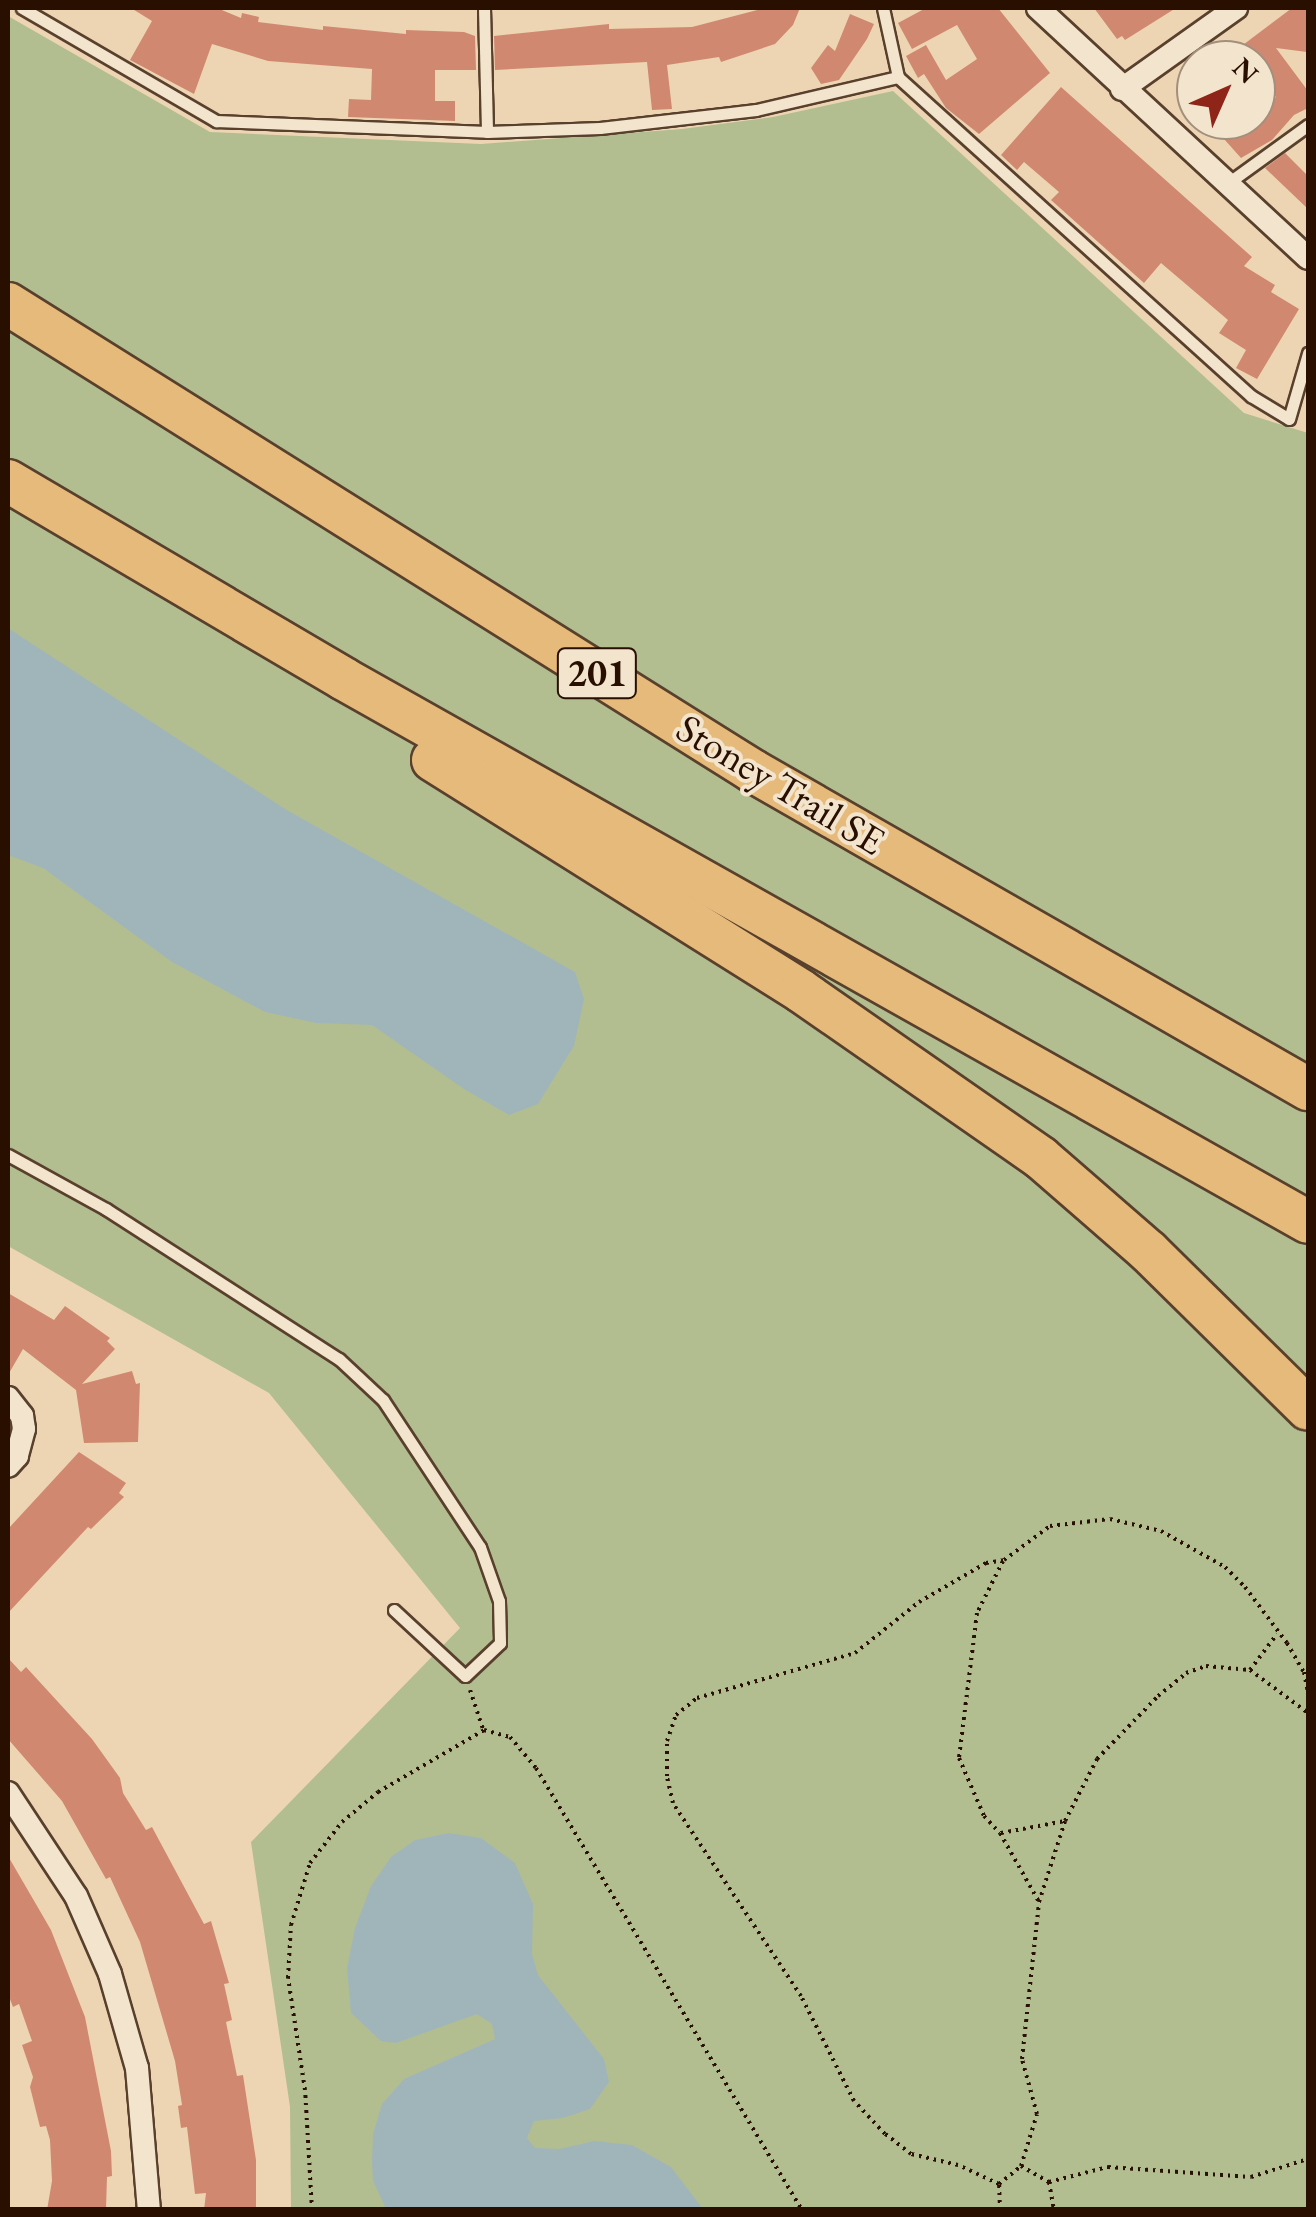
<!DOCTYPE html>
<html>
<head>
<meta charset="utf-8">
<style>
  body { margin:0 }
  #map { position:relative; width:1316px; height:2217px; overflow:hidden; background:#edd5b3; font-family:"EB Garamond",serif }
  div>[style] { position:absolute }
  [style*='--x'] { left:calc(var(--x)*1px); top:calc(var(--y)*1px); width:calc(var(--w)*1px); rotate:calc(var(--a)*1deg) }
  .green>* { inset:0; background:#b3be90 }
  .water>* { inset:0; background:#a0b5ba }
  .building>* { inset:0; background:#d08970 }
  .path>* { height:4px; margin-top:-2px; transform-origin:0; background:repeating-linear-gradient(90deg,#280f00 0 2.5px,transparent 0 7.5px) }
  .roads { filter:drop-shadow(2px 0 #59402d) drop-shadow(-2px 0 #59402d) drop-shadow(0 2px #59402d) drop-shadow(0 -2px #59402d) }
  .lane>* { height:11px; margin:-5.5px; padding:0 5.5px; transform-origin:5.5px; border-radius:5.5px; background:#f3e4ce }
  .street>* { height:22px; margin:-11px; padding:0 11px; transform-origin:11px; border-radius:11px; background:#f3e4ce }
  .highway>* { height:42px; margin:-21px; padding:0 21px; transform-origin:21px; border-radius:21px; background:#e6ba7a }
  span { translate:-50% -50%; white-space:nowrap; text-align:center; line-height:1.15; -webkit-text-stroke:8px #f3e4ce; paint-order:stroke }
  .shield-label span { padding:2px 8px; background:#f3e4ce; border:2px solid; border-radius:8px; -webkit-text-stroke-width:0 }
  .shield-label { font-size:38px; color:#280f00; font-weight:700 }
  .street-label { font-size:40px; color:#280f00 }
  .frame { position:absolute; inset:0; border:10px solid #280f00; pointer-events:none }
  .north { position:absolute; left:1176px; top:40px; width:100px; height:100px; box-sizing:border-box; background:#f3e4ce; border:2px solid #a28f7c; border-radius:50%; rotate:45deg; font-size:28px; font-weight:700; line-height:40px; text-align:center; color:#280f00 }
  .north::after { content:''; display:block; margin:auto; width:35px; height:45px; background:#8f2418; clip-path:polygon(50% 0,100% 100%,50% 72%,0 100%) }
</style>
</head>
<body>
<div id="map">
  <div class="green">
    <div style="clip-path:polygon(8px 16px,210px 132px,481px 144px,682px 129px,773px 117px,893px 91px,1244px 413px,1308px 433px,1308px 2209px,291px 2209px,290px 2107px,251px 1842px,460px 1628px,269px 1393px,8px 1246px)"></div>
  </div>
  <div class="water">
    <div style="clip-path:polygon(8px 628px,285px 809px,575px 972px,584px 999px,574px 1046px,538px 1104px,509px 1115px,464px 1089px,372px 1025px,316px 1023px,265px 1012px,172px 962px,43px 868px,8px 855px)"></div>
    <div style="clip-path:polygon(449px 1833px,481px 1838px,515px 1863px,533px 1904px,532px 1954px,538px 1975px,604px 2059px,609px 2082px,590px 2109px,563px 2118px,534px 2121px,527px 2138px,535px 2148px,559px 2149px,594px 2141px,632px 2145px,671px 2167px,703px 2209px,386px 2209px,373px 2181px,372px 2162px,373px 2134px,382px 2104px,404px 2079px,495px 2039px,492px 2024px,477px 2014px,396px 2043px,381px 2041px,351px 2013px,347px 1968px,355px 1928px,371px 1886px,391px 1857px,415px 1840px)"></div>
  </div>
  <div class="building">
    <div style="clip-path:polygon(131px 8px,217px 8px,241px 18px,242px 13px,259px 17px,258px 22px,323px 30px,323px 26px,406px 34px,406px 30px,464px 32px,475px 36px,476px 70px,435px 70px,435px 101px,455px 101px,455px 121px,348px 117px,349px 99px,371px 100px,372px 69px,268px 61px,212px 44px,194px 94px,130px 60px,152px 21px)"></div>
    <div style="clip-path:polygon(765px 8px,800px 8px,793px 25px,775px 44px,721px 62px,719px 57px,667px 65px,672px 109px,652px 110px,647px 62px,495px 70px,494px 36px,609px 24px,609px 29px,692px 27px)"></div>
    <div style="clip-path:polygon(926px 8px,998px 8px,1050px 73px,979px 134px,946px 108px,924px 74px,918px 78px,906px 56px,926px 45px,946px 80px,977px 59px,957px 25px,912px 49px,898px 23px)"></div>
    <div style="clip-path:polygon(1094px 8px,1176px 8px,1125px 40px,1122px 36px,1117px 39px)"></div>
    <div style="clip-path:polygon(1292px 8px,1308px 8px,1307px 52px,1276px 48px,1308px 91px,1308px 108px,1294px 115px,1272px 140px,1241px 158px,1207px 120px,1256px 120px,1276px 97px,1256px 70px,1256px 60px,1223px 60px)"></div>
    <div style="clip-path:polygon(850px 14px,874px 24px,867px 39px,839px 80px,821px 84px,811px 68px,828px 45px,835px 51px)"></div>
    <div style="clip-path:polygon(1061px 87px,1252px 257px,1244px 266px,1275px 285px,1271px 292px,1299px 309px,1257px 379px,1236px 368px,1246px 350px,1219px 333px,1228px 320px,1161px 263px,1144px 283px,1051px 200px,1059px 192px,1024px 162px,1017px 170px,1001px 155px)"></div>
    <div style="clip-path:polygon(1285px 153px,1308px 176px,1308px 209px,1265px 168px)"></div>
    <div style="clip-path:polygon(8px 1293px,54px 1320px,65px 1306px,110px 1338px,107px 1341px,115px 1349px,82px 1384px,132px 1371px,136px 1384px,140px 1383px,138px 1442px,84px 1443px,76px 1390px,23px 1349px,8px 1375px)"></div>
    <div style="clip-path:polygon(79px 1452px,126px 1483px,119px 1493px,124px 1497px,91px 1529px,88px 1527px,8px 1613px,8px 1529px)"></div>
    <div style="clip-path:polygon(8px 1658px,21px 1672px,26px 1667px,92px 1739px,120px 1778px,123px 1793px,146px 1830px,152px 1827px,204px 1924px,211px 1921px,229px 1983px,224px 1984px,232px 2020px,226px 2022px,237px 2076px,243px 2075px,256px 2160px,256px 2210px,204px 2210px,206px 2193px,195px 2194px,187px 2127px,181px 2128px,178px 2106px,182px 2105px,175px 2061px,140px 1942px,110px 1877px,106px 1879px,62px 1801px,8px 1739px)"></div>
    <div style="clip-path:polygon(8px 1856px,51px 1930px,85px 2017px,111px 2151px,112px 2176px,107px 2177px,106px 2209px,47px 2210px,52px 2181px,50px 2140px,46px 2126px,40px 2127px,30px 2087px,33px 2077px,22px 2045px,32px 2041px,19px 2004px,13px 2007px,8px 1994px)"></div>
  </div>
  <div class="path">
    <div style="--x:1003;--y:1561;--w:58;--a:116.6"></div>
    <div style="--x:977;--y:1613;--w:146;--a:97.1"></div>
    <div style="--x:959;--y:1758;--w:63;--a:66.7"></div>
    <div style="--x:984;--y:1816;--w:23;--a:47"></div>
    <div style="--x:1000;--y:1833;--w:79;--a:60.5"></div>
    <div style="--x:1250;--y:1670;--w:45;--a:-53.1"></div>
    <div style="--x:470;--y:1690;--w:41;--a:71.6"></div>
    <div style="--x:1001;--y:1833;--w:65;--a:-10.6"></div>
    <div style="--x:1021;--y:2166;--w:54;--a:-72.9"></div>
    <div style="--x:1037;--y:2114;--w:57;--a:-105.3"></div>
    <div style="--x:1022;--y:2059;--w:158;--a:-83.8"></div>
    <div style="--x:1039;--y:1902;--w:85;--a:-72.2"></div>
    <div style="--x:1065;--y:1821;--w:70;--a:-62.7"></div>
    <div style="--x:1097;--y:1759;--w:88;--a:-45.9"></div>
    <div style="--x:1158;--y:1696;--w:36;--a:-39"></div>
    <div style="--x:1186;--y:1673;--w:21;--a:-19"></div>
    <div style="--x:1206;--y:1666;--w:44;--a:5.2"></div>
    <div style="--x:1250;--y:1670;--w:72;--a:36.6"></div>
    <div style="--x:1049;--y:2182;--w:61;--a:-14.3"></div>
    <div style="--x:1108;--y:2167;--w:143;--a:4"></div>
    <div style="--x:1251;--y:2177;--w:60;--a:-17.5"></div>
    <div style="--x:999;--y:2184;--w:45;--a:-155.1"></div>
    <div style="--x:958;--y:2165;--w:48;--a:-166.8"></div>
    <div style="--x:911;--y:2154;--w:33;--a:-142"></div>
    <div style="--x:885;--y:2134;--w:45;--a:-133.2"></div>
    <div style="--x:854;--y:2101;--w:118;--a:-116.8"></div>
    <div style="--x:801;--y:1996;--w:232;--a:-123.6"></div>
    <div style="--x:673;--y:1803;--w:28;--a:-103"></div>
    <div style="--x:667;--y:1776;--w:35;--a:-90"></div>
    <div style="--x:667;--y:1741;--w:28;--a:-71"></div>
    <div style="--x:676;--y:1715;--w:27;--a:-39"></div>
    <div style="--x:697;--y:1698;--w:164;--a:-15.9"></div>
    <div style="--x:855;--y:1653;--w:82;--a:-38.6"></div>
    <div style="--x:919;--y:1602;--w:78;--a:-30.2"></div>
    <div style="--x:986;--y:1563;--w:18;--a:-9"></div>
    <div style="--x:1004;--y:1560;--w:57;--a:-36.5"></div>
    <div style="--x:1050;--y:1526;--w:60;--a:-6.7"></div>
    <div style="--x:1110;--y:1519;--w:52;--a:13.2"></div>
    <div style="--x:1161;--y:1531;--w:73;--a:29.4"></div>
    <div style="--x:1225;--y:1567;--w:28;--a:45"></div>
    <div style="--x:1245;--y:1587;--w:70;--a:53.1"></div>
    <div style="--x:1287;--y:1643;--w:34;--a:60"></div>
    <div style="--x:1304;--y:1672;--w:21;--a:79"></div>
    <div style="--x:312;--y:2210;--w:120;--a:-93.3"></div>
    <div style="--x:305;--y:2090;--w:113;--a:-98.6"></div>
    <div style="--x:288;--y:1978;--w:53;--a:-86.8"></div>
    <div style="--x:291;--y:1925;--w:65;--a:-73"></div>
    <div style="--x:310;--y:1863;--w:52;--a:-52"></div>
    <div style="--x:342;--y:1822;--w:47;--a:-39.8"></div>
    <div style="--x:378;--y:1792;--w:123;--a:-30.3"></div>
    <div style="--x:484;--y:1730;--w:27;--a:15"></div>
    <div style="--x:510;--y:1737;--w:40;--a:50"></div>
    <div style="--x:536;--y:1768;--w:516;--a:58.96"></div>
    <div style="--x:1000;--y:2210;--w:26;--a:-92"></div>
    <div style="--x:999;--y:2184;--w:28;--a:-39"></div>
    <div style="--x:1021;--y:2166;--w:32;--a:30"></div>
    <div style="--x:1049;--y:2182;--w:28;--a:80"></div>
  </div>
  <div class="roads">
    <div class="lane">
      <div style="--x:22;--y:8;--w:225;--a:30.2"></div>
      <div style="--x:216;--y:121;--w:271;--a:2.3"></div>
      <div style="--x:487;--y:132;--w:113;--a:-2"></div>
      <div style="--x:600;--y:128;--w:157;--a:-6.6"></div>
      <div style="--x:756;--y:110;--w:146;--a:-13.1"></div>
      <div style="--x:484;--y:8;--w:124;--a:88.6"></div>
      <div style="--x:883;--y:8;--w:71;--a:77.7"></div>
      <div style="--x:898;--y:77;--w:476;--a:42.1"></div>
      <div style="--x:1251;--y:396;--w:44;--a:31.2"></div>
      <div style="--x:1289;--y:419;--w:69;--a:-73.9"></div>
      <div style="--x:1228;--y:183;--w:99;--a:-35.9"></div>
      <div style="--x:8;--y:1155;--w:112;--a:28.9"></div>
      <div style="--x:106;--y:1209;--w:277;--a:32.8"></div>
      <div style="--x:339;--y:1359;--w:60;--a:43"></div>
      <div style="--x:383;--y:1400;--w:176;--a:56.6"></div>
      <div style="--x:480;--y:1547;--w:57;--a:70.6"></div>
      <div style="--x:499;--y:1601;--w:42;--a:88.6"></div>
      <div style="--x:500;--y:1643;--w:48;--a:136.7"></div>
      <div style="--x:465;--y:1676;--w:97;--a:-137.1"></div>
    </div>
    <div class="street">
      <div style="--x:1038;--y:8;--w:368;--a:42.8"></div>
      <div style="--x:1122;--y:89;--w:140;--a:-35.4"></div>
      <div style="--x:8;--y:1398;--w:23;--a:52"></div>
      <div style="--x:22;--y:1416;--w:13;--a:81"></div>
      <div style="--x:24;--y:1429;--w:28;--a:105"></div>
      <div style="--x:17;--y:1456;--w:13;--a:132"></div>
      <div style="--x:8;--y:1793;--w:123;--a:56.6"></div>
      <div style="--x:76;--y:1896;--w:85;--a:66.4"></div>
      <div style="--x:110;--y:1974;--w:98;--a:74"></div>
      <div style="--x:137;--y:2068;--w:143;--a:85.2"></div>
    </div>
    <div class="highway">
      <div style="--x:8;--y:304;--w:879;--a:32.08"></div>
      <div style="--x:753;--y:771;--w:640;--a:29.81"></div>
      <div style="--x:8;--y:481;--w:390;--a:30.5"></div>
      <div style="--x:344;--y:679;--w:1106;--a:29.39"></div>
      <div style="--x:433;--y:760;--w:434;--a:32.1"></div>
      <div style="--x:801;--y:991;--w:292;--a:34.8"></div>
      <div style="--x:1041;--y:1158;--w:143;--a:41"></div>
      <div style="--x:1149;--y:1252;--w:223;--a:44.6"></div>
    </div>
  </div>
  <div class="shield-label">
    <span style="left:597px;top:673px">201</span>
  </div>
  <div class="street-label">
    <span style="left:781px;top:784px;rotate:31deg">Stoney Trail SE</span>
  </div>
  <div class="frame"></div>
  <div class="north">N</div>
</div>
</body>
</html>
